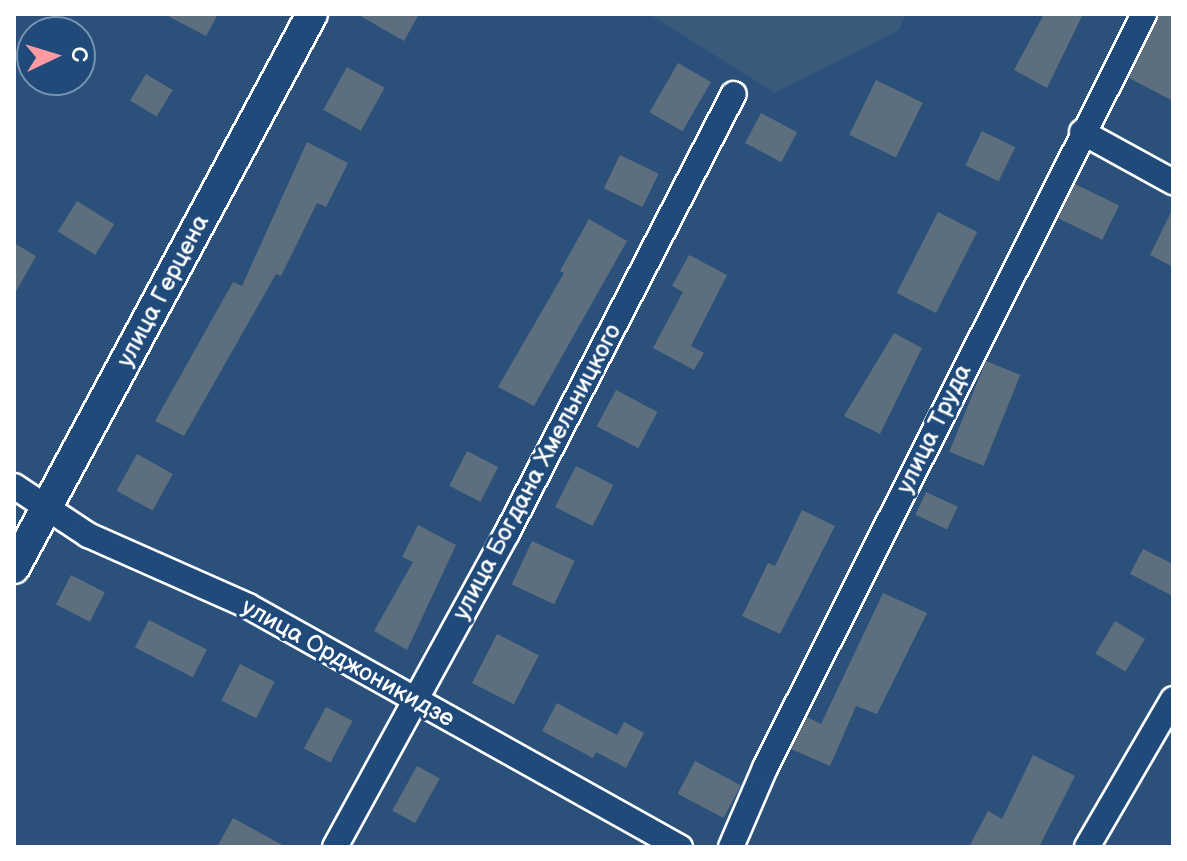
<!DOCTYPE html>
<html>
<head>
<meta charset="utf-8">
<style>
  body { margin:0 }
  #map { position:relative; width:1187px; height:861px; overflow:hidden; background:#2b517b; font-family:"Balsamiq Sans",sans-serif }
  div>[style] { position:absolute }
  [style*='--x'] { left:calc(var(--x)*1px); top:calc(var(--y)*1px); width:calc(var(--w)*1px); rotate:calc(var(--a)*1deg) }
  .built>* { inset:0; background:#3a5a7c }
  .building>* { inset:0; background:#5d6e7e; transform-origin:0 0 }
  .roads { filter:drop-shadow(2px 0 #fff) drop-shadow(-2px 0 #fff) drop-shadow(0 2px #fff) drop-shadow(0 -2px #fff) }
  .minor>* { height:24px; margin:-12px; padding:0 12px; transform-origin:12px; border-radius:12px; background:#1f4a7a }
  .tertiary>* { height:30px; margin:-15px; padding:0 15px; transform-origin:15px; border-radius:15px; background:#1f4a7a }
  span { translate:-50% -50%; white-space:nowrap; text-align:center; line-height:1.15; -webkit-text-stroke:6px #1f4a7a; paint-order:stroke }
  .street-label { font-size:24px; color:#fff }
  .frame { position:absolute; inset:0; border:16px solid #fff; pointer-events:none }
  .north { position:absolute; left:16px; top:16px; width:80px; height:80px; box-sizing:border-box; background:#1f4a7a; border:2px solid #7992af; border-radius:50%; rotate:86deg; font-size:22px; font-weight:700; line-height:32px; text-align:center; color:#fff }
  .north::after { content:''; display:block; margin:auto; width:28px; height:36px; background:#ff9aa2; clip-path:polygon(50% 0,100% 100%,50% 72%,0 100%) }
</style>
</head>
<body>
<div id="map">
  <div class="built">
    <div style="clip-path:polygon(649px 14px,906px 14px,899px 30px,775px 93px)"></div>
  </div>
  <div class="building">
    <div style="clip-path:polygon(164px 14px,218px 14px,206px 36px)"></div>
    <div style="clip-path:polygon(357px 14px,419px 14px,404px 41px)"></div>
    <div style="clip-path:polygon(1044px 14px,1083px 14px,1047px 88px,1014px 70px)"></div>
    <div style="clip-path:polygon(1160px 14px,1173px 14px,1173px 101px,1129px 78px)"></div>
    <div style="left:678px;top:63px;width:38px;height:57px;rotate:30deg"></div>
    <div style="left:347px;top:67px;width:43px;height:49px;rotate:29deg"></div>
    <div style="left:146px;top:74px;width:31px;height:31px;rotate:31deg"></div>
    <div style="left:876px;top:80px;width:52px;height:61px;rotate:26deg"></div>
    <div style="left:761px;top:113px;width:41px;height:34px;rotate:28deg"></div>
    <div style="left:982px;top:131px;width:37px;height:38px;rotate:26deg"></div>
    <div style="clip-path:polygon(307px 142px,348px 163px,326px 207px,317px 203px,281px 276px,276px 274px,184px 436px,155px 421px,233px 282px,242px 286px)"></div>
    <div style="left:620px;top:155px;width:43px;height:37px;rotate:26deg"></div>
    <div style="left:1075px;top:184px;width:49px;height:38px;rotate:26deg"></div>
    <div style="left:77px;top:201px;width:44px;height:36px;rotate:32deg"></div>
    <div style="clip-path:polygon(1173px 208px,1173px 267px,1150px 255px)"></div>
    <div style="left:938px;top:212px;width:44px;height:91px;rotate:27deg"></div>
    <div style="clip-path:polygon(589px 219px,627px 241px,534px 406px,498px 387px,564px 273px,560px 271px)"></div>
    <div style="clip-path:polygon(14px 243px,36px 256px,14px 295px)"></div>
    <div style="clip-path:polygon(689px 255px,727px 275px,691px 346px,704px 353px,694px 370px,653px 348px,683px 292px,672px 286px)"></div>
    <div style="clip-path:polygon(894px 333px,922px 348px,880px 434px,844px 416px)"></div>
    <div style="left:986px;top:361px;width:37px;height:98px;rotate:22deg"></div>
    <div style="left:616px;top:390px;width:47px;height:41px;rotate:28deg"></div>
    <div style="left:467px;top:451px;width:35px;height:39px;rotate:27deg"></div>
    <div style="left:137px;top:454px;width:41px;height:42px;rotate:29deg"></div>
    <div style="left:576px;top:466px;width:42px;height:46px;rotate:27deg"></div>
    <div style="left:926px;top:492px;width:35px;height:25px;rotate:25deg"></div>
    <div style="clip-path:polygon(802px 510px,835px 526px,780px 634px,742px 616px,768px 563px,775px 566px)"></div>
    <div style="clip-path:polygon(418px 525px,456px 545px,407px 650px,374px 631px,413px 562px,402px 557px)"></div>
    <div style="left:532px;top:541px;width:47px;height:48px;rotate:25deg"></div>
    <div style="clip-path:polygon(1143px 549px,1173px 564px,1173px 596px,1130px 574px)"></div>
    <div style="left:71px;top:575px;width:38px;height:33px;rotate:27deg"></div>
    <div style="clip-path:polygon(883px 593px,927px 613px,877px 714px,856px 706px,830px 766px,791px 749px,807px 717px,821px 724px)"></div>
    <div style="left:149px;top:620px;width:65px;height:31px;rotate:27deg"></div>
    <div style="left:1115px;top:621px;width:35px;height:38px;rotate:31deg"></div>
    <div style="left:497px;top:634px;width:47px;height:55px;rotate:27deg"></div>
    <div style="left:240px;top:664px;width:39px;height:41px;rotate:27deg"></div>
    <div style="clip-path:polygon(557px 703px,617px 735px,624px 722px,644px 733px,626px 768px,596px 752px,593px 758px,542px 731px)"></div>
    <div style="left:326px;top:707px;width:30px;height:47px;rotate:28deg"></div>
    <div style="clip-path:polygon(1033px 755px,1075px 776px,1039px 847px,969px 847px,988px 811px,1002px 819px)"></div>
    <div style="left:695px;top:761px;width:52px;height:37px;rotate:28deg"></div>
    <div style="left:417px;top:766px;width:26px;height:51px;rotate:29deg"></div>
    <div style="clip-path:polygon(233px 818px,286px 847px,217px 847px)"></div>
  </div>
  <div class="roads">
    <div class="minor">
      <div style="--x:1082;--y:132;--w:104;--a:28.8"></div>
      <div style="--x:14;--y:486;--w:89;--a:33.5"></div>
      <div style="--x:88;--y:535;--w:175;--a:23.9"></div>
      <div style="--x:248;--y:606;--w:495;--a:29.2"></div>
      <div style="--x:335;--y:847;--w:358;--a:-61.3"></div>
      <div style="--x:507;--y:533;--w:494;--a:-62.7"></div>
      <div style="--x:731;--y:847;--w:86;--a:-66.7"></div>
      <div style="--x:765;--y:768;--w:844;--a:-63.31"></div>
      <div style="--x:1087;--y:847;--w:171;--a:-59.8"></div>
    </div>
    <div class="tertiary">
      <div style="--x:14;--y:568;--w:629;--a:-61.72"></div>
    </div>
  </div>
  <div class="street-label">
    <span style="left:163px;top:291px;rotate:-62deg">улица Герцена</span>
    <span style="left:934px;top:429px;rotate:-64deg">улица Труда</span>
    <span style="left:537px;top:472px;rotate:-62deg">улица Богдана Хмельницкого</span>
    <span style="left:348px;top:663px;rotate:29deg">улица Орджоникидзе</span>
  </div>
  <div class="frame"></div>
  <div class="north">С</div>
</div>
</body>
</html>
